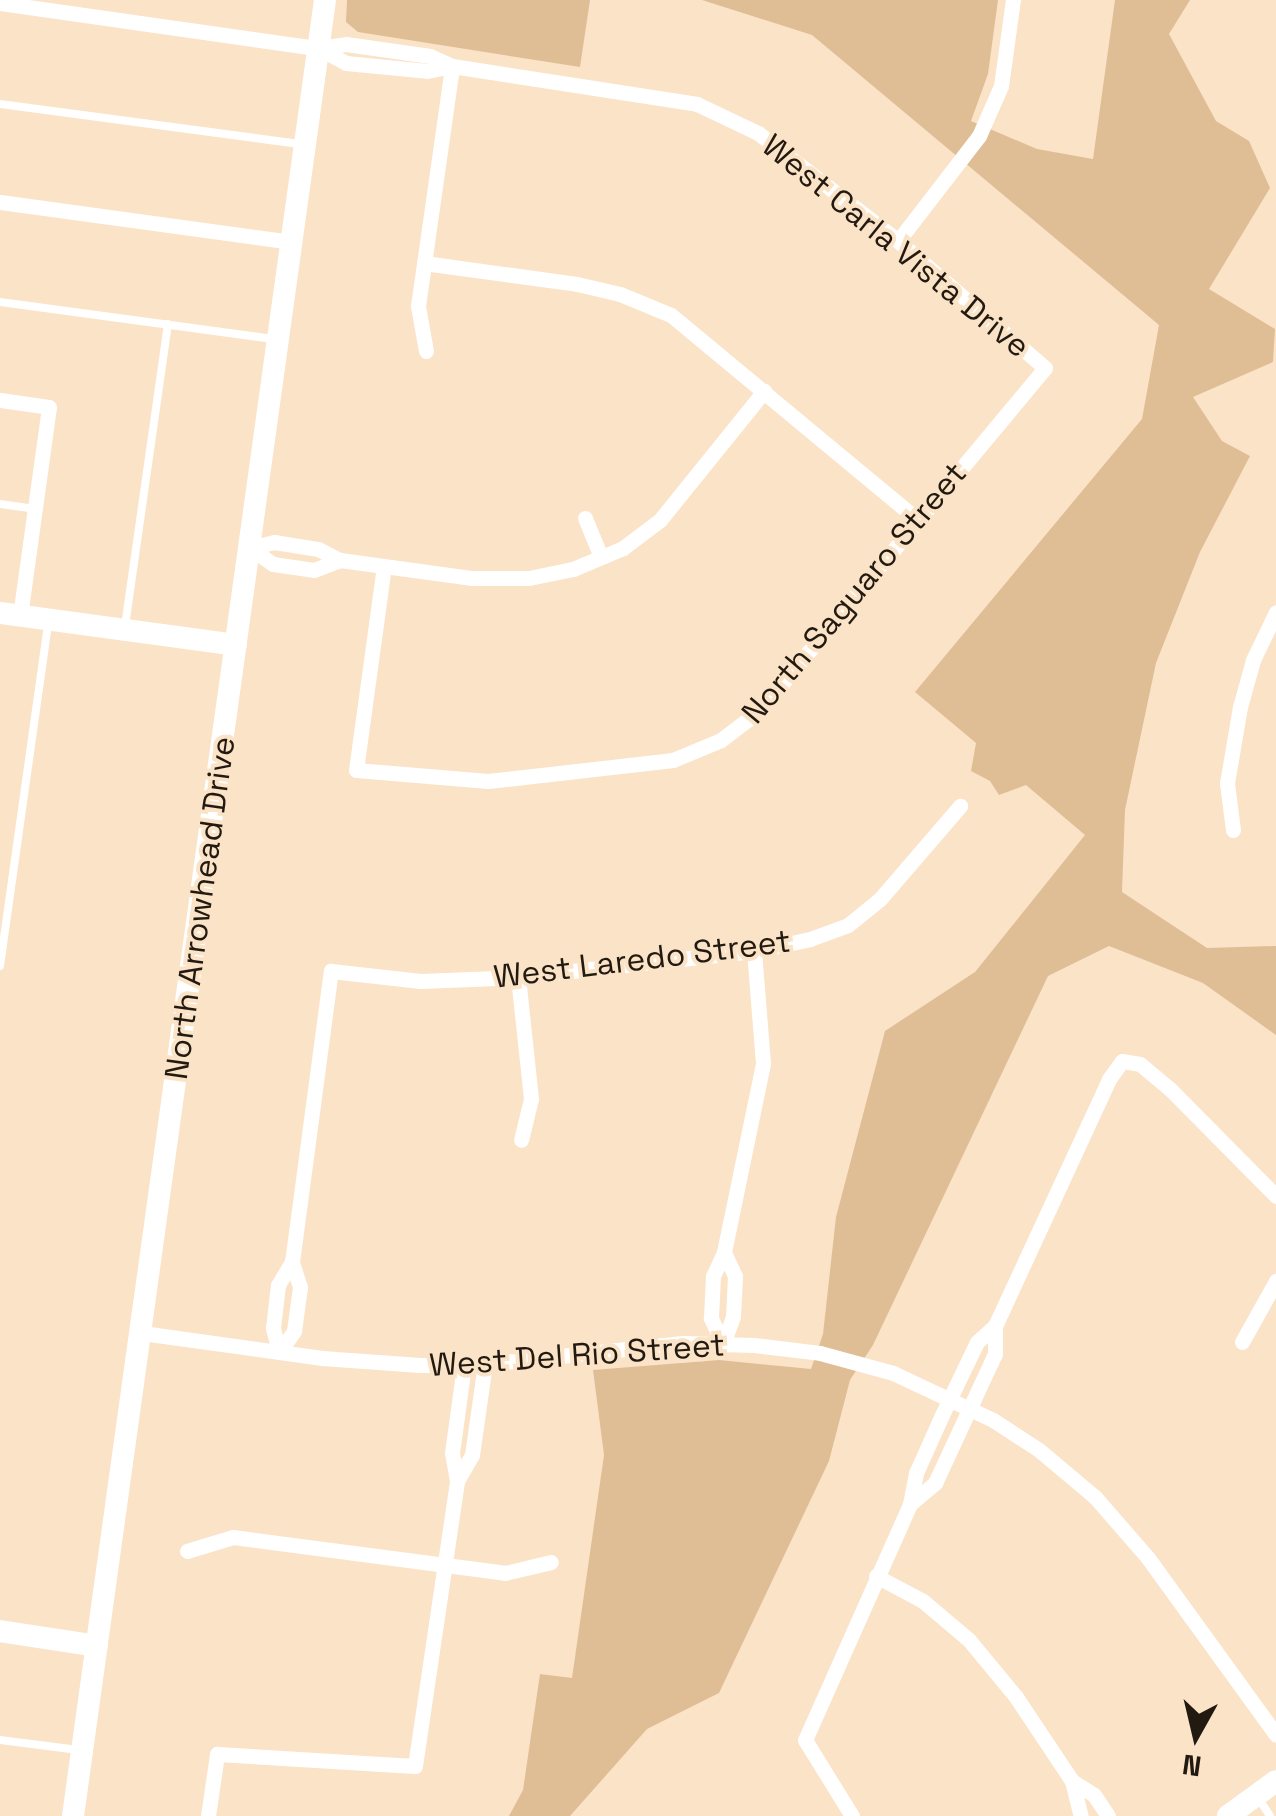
<!DOCTYPE html>
<html>
<head>
<meta charset="utf-8">
<style>
  body { margin:0 }
  #map { position:relative; width:1276px; height:1816px; overflow:hidden; background:#fbe3c8; font-family:"Space Grotesk",sans-serif }
  div>[style] { position:absolute }
  [style*='--x'] { left:calc(var(--x)*1px); top:calc(var(--y)*1px); width:calc(var(--w)*1px); rotate:calc(var(--a)*1deg) }
  .green>* { inset:0; background:#e0be95 }
  .lane>* { height:8px; margin:-4px; padding:0 4px; transform-origin:4px; border-radius:4px; background:#fff }
  .street>* { height:15px; margin:-7.5px; padding:0 7.5px; transform-origin:7.5px; border-radius:7.5px; background:#fff }
  .secondary>* { height:22px; margin:-11px; padding:0 11px; transform-origin:11px; border-radius:11px; background:#fff }
  span { translate:-50% -50%; white-space:nowrap; text-align:center; line-height:1.15; -webkit-text-stroke:8px #fbe3c8; paint-order:stroke }
  .street-label { font-size:32px; color:#221a10 }
  .north { position:absolute; left:1146px; top:1686px; width:100px; height:100px; -webkit-text-stroke:8px #fbe3c8; paint-order:stroke; rotate:188deg; font-size:28px; font-weight:700; line-height:40px; text-align:center; color:#221a10 }
  .north::after { content:''; display:block; margin:auto; width:35px; height:45px; background:#221a10; clip-path:polygon(50% 0,100% 100%,50% 72%,0 100%) }
</style>
</head>
<body>
<div id="map">
  <div class="green">
    <div style="clip-path:polygon(347px 0,590px 0,580px 67px,358px 32px,346px 22px)"></div>
    <div style="clip-path:polygon(702px 0,998px 0,988px 74px,971px 121px,1037px 149px,1093px 159px,1115px 0,1190px 0,1169px 34px,1216px 121px,1249px 141px,1270px 188px,1209px 289px,1275px 329px,1273px 362px,1193px 397px,1222px 441px,1250px 456px,1200px 552px,1156px 663px,1125px 810px,1122px 892px,1207px 948px,1276px 946px,1276px 1035px,1203px 983px,1109px 946px,1048px 976px,873px 1345px,850px 1380px,829px 1461px,719px 1693px,647px 1729px,570px 1816px,509px 1816px,523px 1790px,540px 1674px,572px 1678px,604px 1455px,593px 1370px,719px 1360px,811px 1369px,823px 1334px,836px 1217px,885px 1031px,975px 972px,1085px 835px,1026px 785px,999px 795px,990px 781px,971px 771px,976px 743px,915px 692px,1142px 419px,1159px 325px,812px 35px)"></div>
  </div>
  <div class="lane">
    <div style="--x:0;--y:104;--w:304;--a:7.6"></div>
    <div style="--x:0;--y:302;--w:276;--a:7.7"></div>
    <div style="--x:0;--y:504;--w:35;--a:8"></div>
    <div style="--x:125;--y:626;--w:305;--a:-81.9"></div>
    <div style="--x:0;--y:966;--w:345;--a:-82"></div>
    <div style="--x:0;--y:1740;--w:79;--a:7.3"></div>
    <div style="--x:1259;--y:1799;--w:20;--a:57"></div>
  </div>
  <div class="street">
    <div style="--x:0;--y:3;--w:321;--a:8.1"></div>
    <div style="--x:318;--y:48;--w:28;--a:-8"></div>
    <div style="--x:346;--y:44;--w:85;--a:8.1"></div>
    <div style="--x:430;--y:56;--w:24;--a:24"></div>
    <div style="--x:452;--y:66;--w:248;--a:8.8"></div>
    <div style="--x:697;--y:104;--w:68;--a:25.4"></div>
    <div style="--x:758;--y:133;--w:177;--a:37.6"></div>
    <div style="--x:898;--y:241;--w:194;--a:40.8"></div>
    <div style="--x:1045;--y:368;--w:447;--a:129.8"></div>
    <div style="--x:759;--y:711;--w:48;--a:142.7"></div>
    <div style="--x:721;--y:740;--w:52;--a:157.4"></div>
    <div style="--x:673;--y:760;--w:186;--a:173.5"></div>
    <div style="--x:488;--y:781;--w:132;--a:-175.2"></div>
    <div style="--x:356;--y:770;--w:206;--a:-82.2"></div>
    <div style="--x:318;--y:48;--w:32;--a:28"></div>
    <div style="--x:346;--y:63;--w:81;--a:5.6"></div>
    <div style="--x:427;--y:71;--w:25;--a:-11"></div>
    <div style="--x:0;--y:202;--w:295;--a:7.8"></div>
    <div style="--x:898;--y:241;--w:133;--a:-52.4"></div>
    <div style="--x:979;--y:136;--w:55;--a:-66.3"></div>
    <div style="--x:1001;--y:86;--w:87;--a:-82.1"></div>
    <div style="--x:424;--y:263;--w:154;--a:7.8"></div>
    <div style="--x:577;--y:284;--w:44;--a:13.1"></div>
    <div style="--x:620;--y:294;--w:55;--a:22.4"></div>
    <div style="--x:671;--y:315;--w:320;--a:39.7"></div>
    <div style="--x:426;--y:351;--w:46;--a:-100.1"></div>
    <div style="--x:418;--y:306;--w:242;--a:-81.9"></div>
    <div style="--x:0;--y:400;--w:49;--a:8.1"></div>
    <div style="--x:49;--y:407;--w:211;--a:97.9"></div>
    <div style="--x:585;--y:518;--w:42;--a:67.7"></div>
    <div style="--x:250;--y:548;--w:25;--a:-14"></div>
    <div style="--x:274;--y:542;--w:45;--a:9"></div>
    <div style="--x:318;--y:549;--w:25;--a:27"></div>
    <div style="--x:340;--y:560;--w:132;--a:7.8"></div>
    <div style="--x:471;--y:578;--w:58;--a:0"></div>
    <div style="--x:529;--y:578;--w:45;--a:-11.6"></div>
    <div style="--x:573;--y:569;--w:54;--a:-22.8"></div>
    <div style="--x:623;--y:548;--w:46;--a:-37.1"></div>
    <div style="--x:660;--y:520;--w:166;--a:-51.1"></div>
    <div style="--x:250;--y:548;--w:28;--a:35"></div>
    <div style="--x:273;--y:564;--w:41;--a:8.3"></div>
    <div style="--x:314;--y:570;--w:28;--a:-21"></div>
    <div style="--x:1233;--y:830;--w:47;--a:-97.3"></div>
    <div style="--x:1227;--y:783;--w:77;--a:-80.3"></div>
    <div style="--x:1240;--y:707;--w:49;--a:-74.5"></div>
    <div style="--x:1253;--y:660;--w:53;--a:-64.4"></div>
    <div style="--x:518;--y:977;--w:123;--a:83.9"></div>
    <div style="--x:531;--y:1099;--w:42;--a:103.7"></div>
    <div style="--x:142;--y:1333;--w:182;--a:7.9"></div>
    <div style="--x:322;--y:1358;--w:98;--a:4.1"></div>
    <div style="--x:420;--y:1365;--w:65;--a:-0.9"></div>
    <div style="--x:485;--y:1364;--w:199;--a:-6.1"></div>
    <div style="--x:683;--y:1343;--w:71;--a:1.6"></div>
    <div style="--x:754;--y:1345;--w:66;--a:6.9"></div>
    <div style="--x:820;--y:1353;--w:76;--a:15.3"></div>
    <div style="--x:893;--y:1373;--w:110;--a:25.2"></div>
    <div style="--x:993;--y:1420;--w:55;--a:33.1"></div>
    <div style="--x:1039;--y:1450;--w:73;--a:40"></div>
    <div style="--x:1095;--y:1497;--w:81;--a:49"></div>
    <div style="--x:1148;--y:1558;--w:218;--a:54.1"></div>
    <div style="--x:1242;--y:1342;--w:70;--a:-60.9"></div>
    <div style="--x:723;--y:1344;--w:29;--a:-115"></div>
    <div style="--x:711;--y:1318;--w:42;--a:-87.3"></div>
    <div style="--x:713;--y:1276;--w:26;--a:-65"></div>
    <div style="--x:724;--y:1252;--w:193;--a:-78.3"></div>
    <div style="--x:763;--y:1063;--w:112;--a:-94.6"></div>
    <div style="--x:723;--y:1344;--w:29;--a:-70"></div>
    <div style="--x:733;--y:1317;--w:41;--a:-87.2"></div>
    <div style="--x:735;--y:1276;--w:26;--a:-115"></div>
    <div style="--x:279;--y:1352;--w:25;--a:-104"></div>
    <div style="--x:273;--y:1328;--w:43;--a:-83.4"></div>
    <div style="--x:278;--y:1285;--w:27;--a:-59"></div>
    <div style="--x:292;--y:1262;--w:294;--a:-82.4"></div>
    <div style="--x:331;--y:971;--w:90;--a:6.4"></div>
    <div style="--x:420;--y:981;--w:98;--a:-2.3"></div>
    <div style="--x:518;--y:977;--w:237;--a:-6.3"></div>
    <div style="--x:754;--y:951;--w:57;--a:-12.1"></div>
    <div style="--x:810;--y:939;--w:40;--a:-20.2"></div>
    <div style="--x:848;--y:925;--w:41;--a:-39.1"></div>
    <div style="--x:880;--y:899;--w:123;--a:-49.3"></div>
    <div style="--x:279;--y:1352;--w:26;--a:-54"></div>
    <div style="--x:294;--y:1331;--w:44;--a:-82.2"></div>
    <div style="--x:300;--y:1287;--w:26;--a:-108"></div>
    <div style="--x:457;--y:1481;--w:30;--a:-60"></div>
    <div style="--x:472;--y:1455;--w:92;--a:-81.9"></div>
    <div style="--x:910;--y:1504;--w:33;--a:-40"></div>
    <div style="--x:935;--y:1483;--w:142;--a:-65.1"></div>
    <div style="--x:995;--y:1354;--w:28;--a:-90"></div>
    <div style="--x:187;--y:1551;--w:48;--a:-16.9"></div>
    <div style="--x:233;--y:1537;--w:274;--a:7.5"></div>
    <div style="--x:505;--y:1573;--w:47;--a:-13.4"></div>
    <div style="--x:876;--y:1576;--w:53;--a:28"></div>
    <div style="--x:923;--y:1601;--w:60;--a:40.3"></div>
    <div style="--x:969;--y:1640;--w:74;--a:50.5"></div>
    <div style="--x:1016;--y:1697;--w:101;--a:56.3"></div>
    <div style="--x:1072;--y:1781;--w:26;--a:32"></div>
    <div style="--x:1094;--y:1795;--w:25;--a:56"></div>
    <div style="--x:1072;--y:1781;--w:36;--a:76"></div>
    <div style="--x:208;--y:1816;--w:63;--a:-81.7"></div>
    <div style="--x:217;--y:1754;--w:198;--a:3.5"></div>
    <div style="--x:415;--y:1766;--w:288;--a:-81.6"></div>
    <div style="--x:457;--y:1481;--w:28;--a:-100"></div>
    <div style="--x:452;--y:1453;--w:89;--a:-82.2"></div>
    <div style="--x:852;--y:1816;--w:89;--a:-121.7"></div>
    <div style="--x:805;--y:1740;--w:258;--a:-66"></div>
    <div style="--x:910;--y:1504;--w:32;--a:-79"></div>
    <div style="--x:916;--y:1473;--w:64;--a:-65.9"></div>
    <div style="--x:942;--y:1415;--w:81;--a:-64.4"></div>
    <div style="--x:977;--y:1342;--w:24;--a:-42"></div>
    <div style="--x:995;--y:1326;--w:272;--a:-65.2"></div>
    <div style="--x:1109;--y:1079;--w:22;--a:-54"></div>
    <div style="--x:1122;--y:1061;--w:18;--a:9"></div>
    <div style="--x:1140;--y:1064;--w:39;--a:40"></div>
    <div style="--x:1170;--y:1089;--w:151;--a:45.3"></div>
  </div>
  <div class="secondary">
    <div style="--x:0;--y:613;--w:238;--a:7.7"></div>
    <div style="--x:0;--y:1631;--w:98;--a:8.8"></div>
    <div style="--x:73;--y:1816;--w:1833;--a:-82.1"></div>
    <div style="--x:1228;--y:1816;--w:59;--a:-36.1"></div>
  </div>
  <div class="street-label">
    <span style="left:896px;top:246px;rotate:39deg">West Carla Vista Drive</span>
    <span style="left:854px;top:593px;rotate:-50deg">North Saguaro Street</span>
    <span style="left:200px;top:908px;rotate:-82deg">North Arrowhead Drive</span>
    <span style="left:642px;top:959px;rotate:-7deg">West Laredo Street</span>
    <span style="left:577px;top:1355px;rotate:-4deg">West Del Rio Street</span>
  </div>
  <div class="north">N</div>
</div>
</body>
</html>
